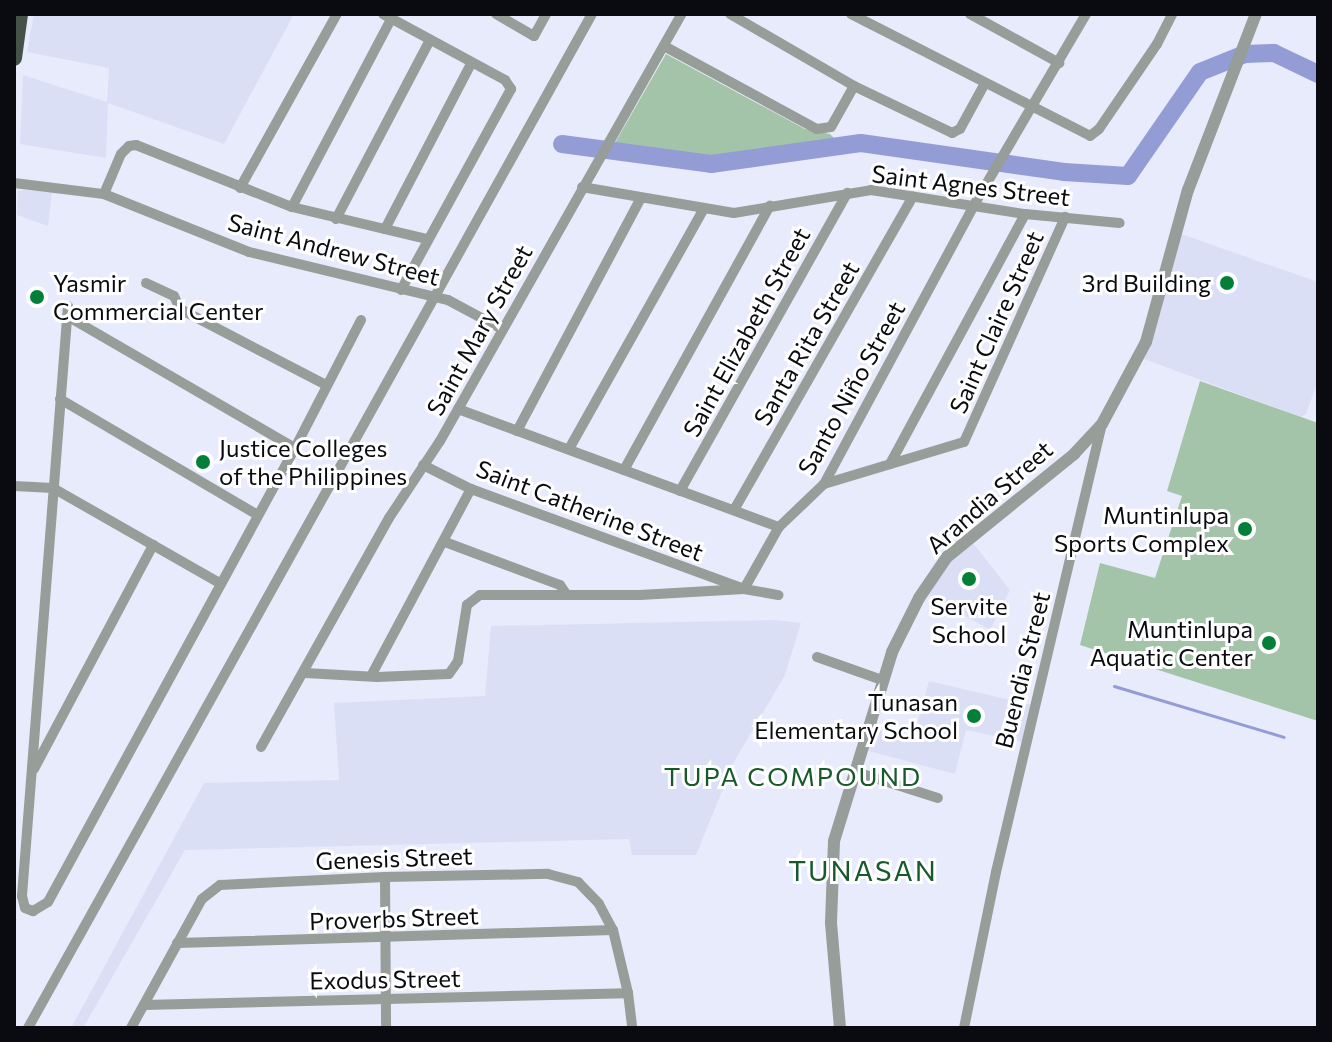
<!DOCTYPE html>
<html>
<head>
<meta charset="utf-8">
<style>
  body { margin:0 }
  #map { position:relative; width:1332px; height:1042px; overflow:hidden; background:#e8ebfc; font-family:Commissioner,sans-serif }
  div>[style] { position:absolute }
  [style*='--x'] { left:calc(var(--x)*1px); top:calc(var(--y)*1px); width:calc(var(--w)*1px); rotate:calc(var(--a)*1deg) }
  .built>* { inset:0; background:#dbdff6 }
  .green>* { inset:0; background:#a4c4a9 }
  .stream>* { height:3px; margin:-1.5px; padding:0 1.5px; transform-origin:1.5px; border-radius:1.5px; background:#949cd6 }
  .river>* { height:18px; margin:-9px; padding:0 9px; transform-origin:9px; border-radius:9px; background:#949cd6 }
  .minor>* { height:10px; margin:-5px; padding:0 5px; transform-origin:5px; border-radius:5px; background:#979d98 }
  .tertiary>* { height:12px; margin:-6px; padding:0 6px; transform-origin:6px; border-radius:6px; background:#979d98 }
  .trunk>* { height:16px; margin:-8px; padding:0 8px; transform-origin:8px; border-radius:8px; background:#465248 }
  .dots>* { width:22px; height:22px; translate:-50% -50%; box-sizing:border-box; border:4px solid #fff; border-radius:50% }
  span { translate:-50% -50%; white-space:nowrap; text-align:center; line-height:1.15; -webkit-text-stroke:6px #fff; paint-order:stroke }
  .street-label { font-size:24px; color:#0a0b10 }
  .poi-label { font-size:24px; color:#0a0b10 }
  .left { translate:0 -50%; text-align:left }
  .right { translate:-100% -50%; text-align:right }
  .neighbourhood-label { font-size:26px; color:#17592b; letter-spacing:2px }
  .quarter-label { font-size:28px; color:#17592b; letter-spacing:2px }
  .frame { position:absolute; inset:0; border:16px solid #0a0b10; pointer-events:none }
</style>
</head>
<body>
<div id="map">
  <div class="built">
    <div style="clip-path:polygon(34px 14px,294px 14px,224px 144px,108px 103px,106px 158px,20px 144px,23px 75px,107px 102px,109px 68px,27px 52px)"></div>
    <div style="clip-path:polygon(26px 190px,52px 192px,48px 226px,17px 215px,18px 191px)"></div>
    <div style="clip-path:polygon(1181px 234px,1318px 282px,1318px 381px,1306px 414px,1301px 417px,1144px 359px,1159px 318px)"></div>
    <div style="clip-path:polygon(973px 543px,1010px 590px,990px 630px,929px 595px,944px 567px)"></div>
    <div style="clip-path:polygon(775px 620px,801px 623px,785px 675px,734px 762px,696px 855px,632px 855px,629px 839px,185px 850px,83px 1028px,71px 1028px,204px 783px,339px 780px,334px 703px,485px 696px,491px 626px)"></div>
    <div style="clip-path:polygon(929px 681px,1032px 705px,1023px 742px,966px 730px,955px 774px,865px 750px,872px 728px,913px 739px)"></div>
  </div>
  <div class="green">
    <div style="clip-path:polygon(666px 54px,805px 129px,830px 134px,838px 142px,712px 159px,612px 148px)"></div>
    <div style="clip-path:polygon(1200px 381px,1318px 423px,1318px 721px,1080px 645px,1100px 563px,1155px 578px,1182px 496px,1167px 491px)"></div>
  </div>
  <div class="stream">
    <div style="--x:1114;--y:686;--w:177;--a:16.7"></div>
  </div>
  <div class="river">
    <div style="--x:562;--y:144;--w:150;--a:7.6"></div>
    <div style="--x:711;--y:164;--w:151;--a:-8"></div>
    <div style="--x:861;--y:143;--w:205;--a:8.1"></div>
    <div style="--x:1064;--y:172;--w:64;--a:3.6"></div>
    <div style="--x:1128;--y:176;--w:126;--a:-55.3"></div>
    <div style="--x:1200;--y:72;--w:48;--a:-21.8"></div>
    <div style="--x:1245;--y:54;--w:29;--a:-2"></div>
    <div style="--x:1274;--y:53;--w:49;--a:25.5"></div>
  </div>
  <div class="minor">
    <div style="--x:383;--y:14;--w:139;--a:28.4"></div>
    <div style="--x:505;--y:80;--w:11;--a:56"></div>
    <div style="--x:511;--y:89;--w:229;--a:118.7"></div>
    <div style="--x:496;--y:14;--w:44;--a:30.1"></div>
    <div style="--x:534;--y:36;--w:25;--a:-61"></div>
    <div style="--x:730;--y:14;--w:143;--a:30.1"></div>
    <div style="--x:854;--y:86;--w:109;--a:25.6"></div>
    <div style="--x:952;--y:133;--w:9;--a:-27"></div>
    <div style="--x:960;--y:129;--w:50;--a:-61.4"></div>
    <div style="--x:851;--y:14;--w:268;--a:27"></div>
    <div style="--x:1090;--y:136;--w:11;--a:-38"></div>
    <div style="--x:1099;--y:129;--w:103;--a:-55.7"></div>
    <div style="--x:1157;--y:44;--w:34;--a:-63"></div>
    <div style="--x:970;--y:14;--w:102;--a:28.8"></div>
    <div style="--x:664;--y:46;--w:174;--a:28.5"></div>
    <div style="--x:817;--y:129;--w:14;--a:-8"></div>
    <div style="--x:831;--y:127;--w:47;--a:-60.7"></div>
    <div style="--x:14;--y:183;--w:91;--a:7"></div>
    <div style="--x:104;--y:194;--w:156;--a:21.8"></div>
    <div style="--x:249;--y:252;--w:205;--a:13.6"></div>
    <div style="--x:448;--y:300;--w:61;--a:28.2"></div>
    <div style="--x:582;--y:187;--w:154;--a:9.7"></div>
    <div style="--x:734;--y:213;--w:139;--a:-9.5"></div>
    <div style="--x:871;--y:190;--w:156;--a:8.9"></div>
    <div style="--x:1025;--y:214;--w:95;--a:5.4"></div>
    <div style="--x:240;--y:188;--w:199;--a:-60.9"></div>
    <div style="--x:104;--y:194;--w:43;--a:-67"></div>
    <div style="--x:121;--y:154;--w:11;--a:-45"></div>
    <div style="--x:129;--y:146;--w:7;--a:-8"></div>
    <div style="--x:136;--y:145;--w:168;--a:21.7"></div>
    <div style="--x:292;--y:207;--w:138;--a:13.4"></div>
    <div style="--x:292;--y:207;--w:212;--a:-62.2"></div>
    <div style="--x:336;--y:219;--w:202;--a:-62.3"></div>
    <div style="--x:385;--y:229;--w:186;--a:-62.5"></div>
    <div style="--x:146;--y:283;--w:31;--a:25"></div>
    <div style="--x:174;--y:296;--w:14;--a:65"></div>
    <div style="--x:180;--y:309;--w:165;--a:27.5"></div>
    <div style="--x:68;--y:306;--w:592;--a:94.46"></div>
    <div style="--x:22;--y:896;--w:12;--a:76"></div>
    <div style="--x:25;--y:908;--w:9;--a:21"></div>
    <div style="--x:33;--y:911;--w:17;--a:-31"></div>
    <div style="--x:48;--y:902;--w:517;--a:-61.45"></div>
    <div style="--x:295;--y:448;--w:144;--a:-62.7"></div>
    <div style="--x:67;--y:316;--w:263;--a:30.1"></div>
    <div style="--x:60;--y:399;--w:229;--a:30.4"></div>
    <div style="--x:458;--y:409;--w:342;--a:20.2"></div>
    <div style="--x:517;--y:431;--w:264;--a:-62"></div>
    <div style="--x:569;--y:449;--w:274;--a:-60.7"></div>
    <div style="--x:890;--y:464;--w:284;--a:-61.6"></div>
    <div style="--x:423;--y:465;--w:54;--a:26.6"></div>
    <div style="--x:471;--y:489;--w:291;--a:20.1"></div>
    <div style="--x:744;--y:589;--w:35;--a:10"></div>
    <div style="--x:624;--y:470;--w:302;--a:-61.1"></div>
    <div style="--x:824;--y:484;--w:146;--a:-16.7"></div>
    <div style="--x:964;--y:442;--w:247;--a:-65.8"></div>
    <div style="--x:14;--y:486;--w:39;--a:3"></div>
    <div style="--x:53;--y:488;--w:193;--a:29.7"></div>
    <div style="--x:680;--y:491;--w:342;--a:-60.7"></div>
    <div style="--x:734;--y:510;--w:361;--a:-60.3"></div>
    <div style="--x:445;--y:542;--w:123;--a:20.5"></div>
    <div style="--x:560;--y:585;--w:12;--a:55"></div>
    <div style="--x:744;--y:589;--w:71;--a:-60.6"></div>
    <div style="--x:779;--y:527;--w:62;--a:-43.7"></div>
    <div style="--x:824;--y:484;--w:317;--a:-61.7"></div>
    <div style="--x:974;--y:205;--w:221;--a:-59.6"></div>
    <div style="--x:817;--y:657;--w:69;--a:19.5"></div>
    <div style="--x:305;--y:673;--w:72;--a:3.2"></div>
    <div style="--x:377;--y:677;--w:72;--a:-2.4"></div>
    <div style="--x:449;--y:674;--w:16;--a:-55"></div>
    <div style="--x:458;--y:661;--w:57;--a:-80.9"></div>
    <div style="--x:467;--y:605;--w:16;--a:-38"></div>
    <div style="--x:480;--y:595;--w:160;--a:0"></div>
    <div style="--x:640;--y:595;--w:104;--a:-3.3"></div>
    <div style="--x:371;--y:676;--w:212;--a:-61.9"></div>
    <div style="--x:261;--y:747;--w:262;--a:-60.8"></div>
    <div style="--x:389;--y:518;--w:92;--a:-56.5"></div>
    <div style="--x:440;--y:441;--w:491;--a:-60.5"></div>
    <div style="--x:34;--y:769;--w:254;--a:-62"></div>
    <div style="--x:853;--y:771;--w:89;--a:17.6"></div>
    <div style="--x:385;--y:877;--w:151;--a:89.6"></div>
    <div style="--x:177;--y:943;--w:436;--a:-1.7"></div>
    <div style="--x:144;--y:1005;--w:484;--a:-1.4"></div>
    <div style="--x:28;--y:1028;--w:1160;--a:-60.92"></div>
    <div style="--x:131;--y:1028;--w:147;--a:-61.2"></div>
    <div style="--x:202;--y:899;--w:23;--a:-38"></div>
    <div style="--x:220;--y:885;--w:165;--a:-2.8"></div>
    <div style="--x:385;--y:877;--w:163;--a:-1.1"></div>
    <div style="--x:548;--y:874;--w:31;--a:15"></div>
    <div style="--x:578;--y:882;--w:30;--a:46"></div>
    <div style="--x:599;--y:904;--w:30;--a:62"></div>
    <div style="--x:613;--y:930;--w:65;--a:76.6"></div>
    <div style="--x:628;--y:993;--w:35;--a:83"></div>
    <div style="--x:964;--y:1028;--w:159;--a:-78.4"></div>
    <div style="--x:996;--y:872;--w:460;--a:-76.7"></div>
  </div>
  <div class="tertiary">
    <div style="--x:840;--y:1028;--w:105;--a:-94.9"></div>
    <div style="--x:831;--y:923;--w:82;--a:-87.9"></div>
    <div style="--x:834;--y:841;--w:198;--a:-72.9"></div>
    <div style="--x:892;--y:652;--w:60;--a:-63.4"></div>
    <div style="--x:919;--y:598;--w:50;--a:-55.7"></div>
    <div style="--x:947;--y:557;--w:164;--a:-39"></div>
    <div style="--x:1074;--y:454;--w:41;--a:-47"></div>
    <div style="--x:1102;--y:424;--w:93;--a:-61.8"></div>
    <div style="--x:1146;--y:342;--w:158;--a:-74.6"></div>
    <div style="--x:1188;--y:190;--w:189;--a:-68.9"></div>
  </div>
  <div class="trunk">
    <div style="--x:14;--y:58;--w:44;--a:-82.2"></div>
  </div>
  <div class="dots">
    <div style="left:1227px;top:283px;background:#037f38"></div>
    <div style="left:37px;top:297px;background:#037f38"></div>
    <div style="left:203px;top:462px;background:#037f38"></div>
    <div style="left:1245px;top:529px;background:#037f38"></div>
    <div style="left:969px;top:579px;background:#037f38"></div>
    <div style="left:1269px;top:643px;background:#037f38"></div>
    <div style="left:974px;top:716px;background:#037f38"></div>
  </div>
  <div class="street-label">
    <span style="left:971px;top:185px;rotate:7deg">Saint Agnes Street</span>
    <span style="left:334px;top:249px;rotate:15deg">Saint Andrew Street</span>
    <span style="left:996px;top:322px;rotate:-66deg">Saint Claire Street</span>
    <span style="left:479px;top:330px;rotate:-61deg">Saint Mary Street</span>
    <span style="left:746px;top:332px;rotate:-61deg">Saint Elizabeth Street</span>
    <span style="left:806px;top:343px;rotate:-60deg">Santa Rita Street</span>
    <span style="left:851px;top:388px;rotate:-61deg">Santo Niño Street</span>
    <span style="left:989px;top:497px;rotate:-41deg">Arandia Street</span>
    <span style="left:590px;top:510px;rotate:21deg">Saint Catherine Street</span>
    <span style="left:1022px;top:670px;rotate:-76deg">Buendia Street</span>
    <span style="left:394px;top:858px;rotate:-2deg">Genesis Street</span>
    <span style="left:394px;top:918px;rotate:-2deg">Proverbs Street</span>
    <span style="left:385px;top:979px;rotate:-1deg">Exodus Street</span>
  </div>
  <div class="poi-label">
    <span class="left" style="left:53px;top:297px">Yasmir<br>Commercial Center</span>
    <span class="right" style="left:1211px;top:283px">3rd Building</span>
    <span class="left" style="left:219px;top:462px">Justice Colleges<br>of the Philippines</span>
    <span class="right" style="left:1229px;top:529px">Muntinlupa<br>Sports Complex</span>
    <span style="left:969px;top:620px">Servite<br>School</span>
    <span class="right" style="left:1253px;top:643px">Muntinlupa<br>Aquatic Center</span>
    <span class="right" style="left:958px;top:716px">Tunasan<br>Elementary School</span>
  </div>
  <div class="neighbourhood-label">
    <span style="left:793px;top:776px">TUPA COMPOUND</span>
  </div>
  <div class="quarter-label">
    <span style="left:863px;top:870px">TUNASAN</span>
  </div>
  <div class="frame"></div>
</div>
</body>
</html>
